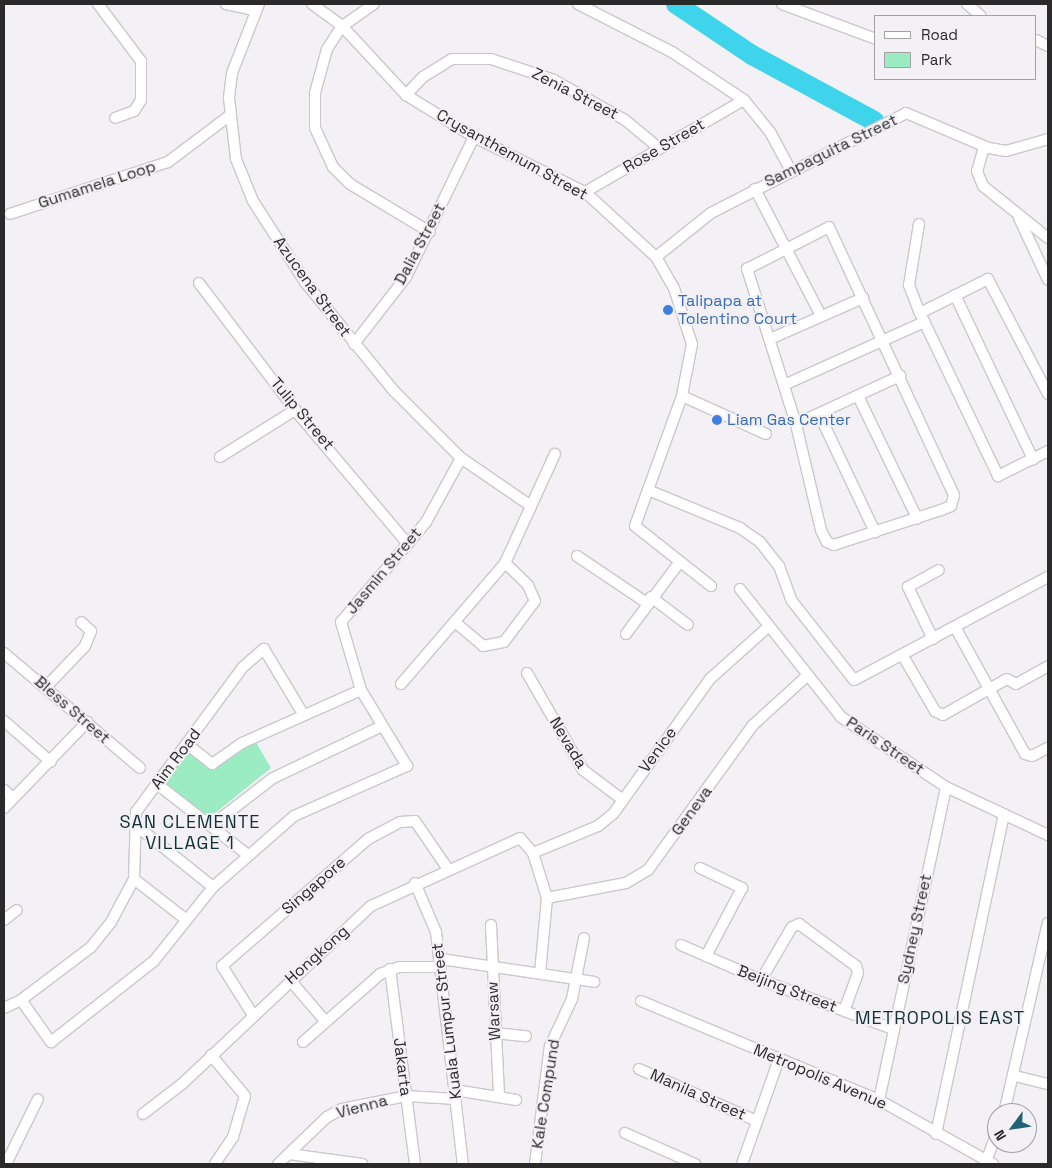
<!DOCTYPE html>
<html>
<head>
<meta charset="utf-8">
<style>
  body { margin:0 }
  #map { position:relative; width:1052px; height:1168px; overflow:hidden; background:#f3f1f5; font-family:"Space Grotesk",sans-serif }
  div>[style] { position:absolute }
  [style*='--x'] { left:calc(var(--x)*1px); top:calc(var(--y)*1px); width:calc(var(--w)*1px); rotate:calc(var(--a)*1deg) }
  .green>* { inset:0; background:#9bebc3 }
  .river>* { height:20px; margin:-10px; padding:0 10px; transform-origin:10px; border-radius:10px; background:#3ed4ec }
  .roads { filter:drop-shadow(1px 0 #cac8cb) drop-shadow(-1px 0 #cac8cb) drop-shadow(0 1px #cac8cb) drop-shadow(0 -1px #cac8cb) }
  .street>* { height:10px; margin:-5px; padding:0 5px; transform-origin:5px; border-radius:5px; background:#fff }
  .dots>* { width:14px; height:14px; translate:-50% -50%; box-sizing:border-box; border:2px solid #f3f1f5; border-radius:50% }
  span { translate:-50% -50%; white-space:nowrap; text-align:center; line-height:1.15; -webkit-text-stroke:4px #f3f1f5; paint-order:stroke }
  .street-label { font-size:16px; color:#2a2a2b }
  .shop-label { font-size:16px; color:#366cbe }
  .left { translate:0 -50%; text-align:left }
  .neighbourhood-label { font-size:18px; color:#12303a; letter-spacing:1px }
  .frame { position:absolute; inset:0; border:5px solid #2a2a2b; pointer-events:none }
  .legend { position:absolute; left:874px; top:15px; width:162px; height:65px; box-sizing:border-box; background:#f3f1f5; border:1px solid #a3a1a4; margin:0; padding:6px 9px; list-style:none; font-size:15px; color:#2a2a2b }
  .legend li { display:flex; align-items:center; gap:10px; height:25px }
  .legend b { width:25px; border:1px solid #a3a1a4 }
  .north { position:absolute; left:987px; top:1103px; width:50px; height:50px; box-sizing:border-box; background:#f3f1f5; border:1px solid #a3a1a4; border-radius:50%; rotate:239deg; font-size:14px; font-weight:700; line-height:20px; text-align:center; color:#2a2a2b }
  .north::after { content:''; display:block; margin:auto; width:18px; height:22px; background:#1f6175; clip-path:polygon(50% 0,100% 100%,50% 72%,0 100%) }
</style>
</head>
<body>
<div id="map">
  <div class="green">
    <div style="clip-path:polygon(254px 739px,271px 768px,209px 818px,162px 785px,185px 755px,190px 752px,212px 768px)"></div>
  </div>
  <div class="river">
    <div style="--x:676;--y:4;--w:92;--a:33.9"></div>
    <div style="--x:752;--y:55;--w:139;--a:28.4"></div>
  </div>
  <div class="roads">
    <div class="street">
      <div style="--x:98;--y:4;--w:71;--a:53"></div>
      <div style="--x:141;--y:61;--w:39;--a:90"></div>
      <div style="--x:141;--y:100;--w:13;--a:122"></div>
      <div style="--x:134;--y:111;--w:20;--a:160"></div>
      <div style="--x:226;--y:4;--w:30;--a:12"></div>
      <div style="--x:259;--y:4;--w:74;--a:111.4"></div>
      <div style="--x:232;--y:73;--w:25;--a:97"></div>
      <div style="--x:229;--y:98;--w:61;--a:83.5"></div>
      <div style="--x:236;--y:159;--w:45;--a:68"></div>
      <div style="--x:253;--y:201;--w:96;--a:57.3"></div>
      <div style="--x:305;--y:282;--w:141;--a:50.8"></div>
      <div style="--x:394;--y:391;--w:95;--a:45"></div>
      <div style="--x:461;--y:458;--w:85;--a:34.4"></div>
      <div style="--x:312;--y:4;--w:37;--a:36"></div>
      <div style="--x:342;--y:26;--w:94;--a:47.2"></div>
      <div style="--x:406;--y:95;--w:80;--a:31.7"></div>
      <div style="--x:474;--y:137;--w:124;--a:26.4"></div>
      <div style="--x:585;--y:192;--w:96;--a:42.5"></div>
      <div style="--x:656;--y:257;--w:36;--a:60"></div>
      <div style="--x:674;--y:288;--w:59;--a:72.2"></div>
      <div style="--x:692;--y:344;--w:53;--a:100.9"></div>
      <div style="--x:682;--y:396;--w:138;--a:109.9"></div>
      <div style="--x:635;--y:526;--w:97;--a:38.3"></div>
      <div style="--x:374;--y:4;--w:39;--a:145"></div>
      <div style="--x:342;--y:26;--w:27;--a:123"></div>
      <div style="--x:327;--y:49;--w:46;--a:105.3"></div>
      <div style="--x:315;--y:93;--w:35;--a:90"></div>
      <div style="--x:315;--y:128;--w:43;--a:65.2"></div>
      <div style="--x:333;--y:167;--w:24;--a:45"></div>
      <div style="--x:350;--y:184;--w:93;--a:31"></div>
      <div style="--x:578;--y:4;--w:106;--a:27.1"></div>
      <div style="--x:672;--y:52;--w:87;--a:33.7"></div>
      <div style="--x:744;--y:100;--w:41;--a:50.9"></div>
      <div style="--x:770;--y:132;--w:42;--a:61.6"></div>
      <div style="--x:782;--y:4;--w:100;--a:20.4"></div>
      <div style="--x:967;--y:4;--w:18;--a:41"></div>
      <div style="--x:1036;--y:40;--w:13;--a:27"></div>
      <div style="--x:406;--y:95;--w:25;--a:-47"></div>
      <div style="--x:423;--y:77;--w:34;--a:-32"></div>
      <div style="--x:452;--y:59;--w:39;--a:0"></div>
      <div style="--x:491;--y:59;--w:66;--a:18.4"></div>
      <div style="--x:554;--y:80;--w:81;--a:29.4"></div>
      <div style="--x:625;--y:120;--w:44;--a:39.5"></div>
      <div style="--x:984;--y:147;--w:25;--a:106"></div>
      <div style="--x:977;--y:171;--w:16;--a:68"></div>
      <div style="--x:983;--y:186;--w:83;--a:38.7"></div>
      <div style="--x:755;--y:189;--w:143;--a:62.5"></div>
      <div style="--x:585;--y:192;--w:184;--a:-30.1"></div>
      <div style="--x:10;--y:214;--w:166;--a:-18.2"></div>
      <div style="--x:168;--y:162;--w:76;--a:-37"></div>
      <div style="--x:1019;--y:218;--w:68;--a:64.9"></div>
      <div style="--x:919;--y:224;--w:62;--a:99.3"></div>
      <div style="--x:909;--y:285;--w:30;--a:69"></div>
      <div style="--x:829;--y:227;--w:296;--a:65"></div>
      <div style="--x:954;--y:495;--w:11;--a:105"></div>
      <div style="--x:951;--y:506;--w:11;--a:158"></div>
      <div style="--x:941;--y:510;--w:113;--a:161.9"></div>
      <div style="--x:834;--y:545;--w:8;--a:-157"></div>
      <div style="--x:827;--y:542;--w:13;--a:-117"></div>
      <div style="--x:821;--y:530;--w:109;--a:-103.3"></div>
      <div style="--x:796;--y:424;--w:163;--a:-107.5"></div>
      <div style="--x:747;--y:269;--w:92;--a:-27.1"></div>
      <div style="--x:656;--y:257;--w:70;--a:-38.7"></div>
      <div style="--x:711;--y:213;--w:219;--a:-27.1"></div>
      <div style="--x:906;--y:113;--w:90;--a:22.9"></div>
      <div style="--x:989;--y:148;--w:17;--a:10"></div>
      <div style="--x:1006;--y:151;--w:44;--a:-15.9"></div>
      <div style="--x:199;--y:283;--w:159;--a:52.9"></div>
      <div style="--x:295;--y:410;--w:175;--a:49.9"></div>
      <div style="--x:955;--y:295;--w:182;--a:64.6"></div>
      <div style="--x:770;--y:339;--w:102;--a:-23.8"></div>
      <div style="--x:354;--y:344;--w:85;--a:-52.2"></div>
      <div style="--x:406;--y:277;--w:156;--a:-64.1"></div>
      <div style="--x:784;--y:385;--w:154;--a:-24.2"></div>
      <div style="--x:1048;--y:394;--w:130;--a:-117.6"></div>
      <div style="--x:988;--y:279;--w:76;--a:153.4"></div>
      <div style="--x:920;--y:313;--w:181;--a:64.4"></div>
      <div style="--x:998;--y:476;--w:56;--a:-26.6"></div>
      <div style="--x:682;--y:396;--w:92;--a:24.3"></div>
      <div style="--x:858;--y:396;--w:136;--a:64.2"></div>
      <div style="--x:819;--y:414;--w:131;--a:64.6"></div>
      <div style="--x:796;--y:424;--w:115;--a:-24.8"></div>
      <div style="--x:220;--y:457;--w:89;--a:-32.1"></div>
      <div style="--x:648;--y:490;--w:100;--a:22.4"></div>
      <div style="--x:740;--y:528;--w:24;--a:35"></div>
      <div style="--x:760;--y:542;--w:31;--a:52"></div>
      <div style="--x:779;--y:566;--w:37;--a:70"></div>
      <div style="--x:792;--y:601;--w:100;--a:51.9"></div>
      <div style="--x:854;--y:680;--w:220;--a:-28"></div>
      <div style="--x:577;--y:556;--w:84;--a:33.9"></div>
      <div style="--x:740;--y:589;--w:163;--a:51.7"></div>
      <div style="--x:841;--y:717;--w:126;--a:33.7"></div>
      <div style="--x:946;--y:787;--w:113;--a:25.2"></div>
      <div style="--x:651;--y:597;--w:46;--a:37.1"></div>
      <div style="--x:456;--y:623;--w:35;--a:40"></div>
      <div style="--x:483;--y:646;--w:21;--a:-11"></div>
      <div style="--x:504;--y:642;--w:51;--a:-52.9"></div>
      <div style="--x:535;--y:601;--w:17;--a:-114"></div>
      <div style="--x:528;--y:585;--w:32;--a:-136"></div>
      <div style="--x:955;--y:627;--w:145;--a:61.1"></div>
      <div style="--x:1025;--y:754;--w:7;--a:16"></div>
      <div style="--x:1032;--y:756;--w:18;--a:-27"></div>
      <div style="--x:626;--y:634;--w:89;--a:-53.3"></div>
      <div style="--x:933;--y:639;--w:58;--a:-115.7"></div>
      <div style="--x:908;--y:587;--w:35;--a:-29"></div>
      <div style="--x:4;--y:653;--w:178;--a:40.2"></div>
      <div style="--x:903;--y:656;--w:64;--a:59.8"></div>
      <div style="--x:935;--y:711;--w:9;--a:27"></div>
      <div style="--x:943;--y:715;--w:73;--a:-29.4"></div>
      <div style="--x:1007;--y:679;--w:10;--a:29"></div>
      <div style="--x:1016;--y:684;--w:37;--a:-29"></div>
      <div style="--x:527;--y:673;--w:112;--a:60"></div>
      <div style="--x:583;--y:770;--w:50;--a:36.9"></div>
      <div style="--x:401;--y:684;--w:160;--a:-49.3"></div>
      <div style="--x:505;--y:563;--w:120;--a:-65.4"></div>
      <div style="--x:46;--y:687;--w:57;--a:-46.4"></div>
      <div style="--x:85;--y:646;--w:16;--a:-68"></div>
      <div style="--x:91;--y:631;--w:13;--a:-138"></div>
      <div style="--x:4;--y:721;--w:62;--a:41.1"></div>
      <div style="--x:188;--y:745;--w:31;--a:38"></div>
      <div style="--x:212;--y:764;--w:37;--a:-35"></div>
      <div style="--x:242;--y:743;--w:130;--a:-24"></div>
      <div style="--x:157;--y:784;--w:115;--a:38"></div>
      <div style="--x:4;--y:790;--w:12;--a:42"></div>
      <div style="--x:4;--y:808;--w:120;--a:-46"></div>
      <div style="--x:133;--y:823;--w:102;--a:38.7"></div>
      <div style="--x:212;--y:825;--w:77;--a:-37.6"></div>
      <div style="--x:273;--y:778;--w:119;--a:-25.5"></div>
      <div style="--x:533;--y:853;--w:70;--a:-22.6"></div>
      <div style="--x:598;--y:826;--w:19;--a:-39"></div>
      <div style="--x:613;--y:814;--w:166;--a:-54.3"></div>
      <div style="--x:710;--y:679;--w:79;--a:-41.9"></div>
      <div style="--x:700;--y:868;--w:47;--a:25.5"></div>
      <div style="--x:742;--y:888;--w:77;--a:117.9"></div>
      <div style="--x:134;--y:879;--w:63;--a:38"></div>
      <div style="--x:415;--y:883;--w:53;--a:66.8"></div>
      <div style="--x:436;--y:932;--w:234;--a:83.4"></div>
      <div style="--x:547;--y:898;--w:80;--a:-10.8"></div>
      <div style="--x:626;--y:883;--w:26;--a:-31"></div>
      <div style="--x:648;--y:870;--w:179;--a:-54.1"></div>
      <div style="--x:753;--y:725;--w:74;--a:-42.3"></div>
      <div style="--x:4;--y:920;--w:16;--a:-38"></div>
      <div style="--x:491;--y:925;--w:172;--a:87.3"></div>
      <div style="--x:681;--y:945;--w:87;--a:23.6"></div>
      <div style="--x:761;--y:980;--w:141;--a:20.4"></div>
      <div style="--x:441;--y:959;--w:155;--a:8.5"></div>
      <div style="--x:390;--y:969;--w:197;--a:82.7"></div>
      <div style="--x:290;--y:980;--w:54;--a:49.5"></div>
      <div style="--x:761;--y:980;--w:61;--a:-59.7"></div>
      <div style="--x:792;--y:927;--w:8;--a:-23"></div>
      <div style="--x:799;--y:924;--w:71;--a:36.4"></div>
      <div style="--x:856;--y:966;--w:7;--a:74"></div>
      <div style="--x:858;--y:973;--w:40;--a:110.2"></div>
      <div style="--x:21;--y:1000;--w:52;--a:54.5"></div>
      <div style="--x:51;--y:1042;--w:131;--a:-38.2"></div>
      <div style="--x:154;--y:961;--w:95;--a:-51.4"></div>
      <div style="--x:213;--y:887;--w:108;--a:-41.2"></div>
      <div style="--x:294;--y:816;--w:124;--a:-23.9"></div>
      <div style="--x:407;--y:766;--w:89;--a:-121.2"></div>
      <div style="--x:361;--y:690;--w:71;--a:-106.4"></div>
      <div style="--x:341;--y:622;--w:131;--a:-49.6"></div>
      <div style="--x:426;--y:522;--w:73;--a:-61.3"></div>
      <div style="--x:641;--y:1001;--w:258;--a:22.6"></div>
      <div style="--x:879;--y:1100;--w:131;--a:29.3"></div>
      <div style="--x:4;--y:1008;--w:19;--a:-25"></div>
      <div style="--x:21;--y:1000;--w:88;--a:-37.1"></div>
      <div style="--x:91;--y:947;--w:32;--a:-51"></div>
      <div style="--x:111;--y:922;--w:49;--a:-61.9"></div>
      <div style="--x:134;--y:879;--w:67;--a:-88.3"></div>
      <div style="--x:136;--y:812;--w:180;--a:-53.6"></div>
      <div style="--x:243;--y:667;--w:28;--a:-41"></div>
      <div style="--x:264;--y:649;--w:76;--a:59"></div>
      <div style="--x:253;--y:1015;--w:58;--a:-122.3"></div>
      <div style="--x:222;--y:966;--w:194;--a:-41"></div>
      <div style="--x:368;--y:839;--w:36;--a:-28"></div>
      <div style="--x:400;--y:822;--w:15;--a:-4"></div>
      <div style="--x:415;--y:821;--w:58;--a:55.5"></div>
      <div style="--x:495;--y:1033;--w:31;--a:6"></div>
      <div style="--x:303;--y:1042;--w:103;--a:-41.4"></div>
      <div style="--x:380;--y:974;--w:20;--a:-20"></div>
      <div style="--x:399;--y:967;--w:42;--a:0"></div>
      <div style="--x:211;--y:1055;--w:53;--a:50.3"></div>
      <div style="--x:245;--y:1096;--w:43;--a:106.3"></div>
      <div style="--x:233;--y:1137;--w:32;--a:124"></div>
      <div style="--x:639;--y:1069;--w:129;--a:23.8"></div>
      <div style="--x:1015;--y:1076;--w:34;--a:14"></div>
      <div style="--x:455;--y:1090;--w:62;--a:9.3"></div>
      <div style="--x:879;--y:1100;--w:320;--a:-77.9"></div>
      <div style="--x:1004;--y:1113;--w:195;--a:-77"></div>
      <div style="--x:143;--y:1114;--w:49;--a:-37.6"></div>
      <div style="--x:182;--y:1084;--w:260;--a:-43.3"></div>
      <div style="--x:371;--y:906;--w:164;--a:-24.5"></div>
      <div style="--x:520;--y:838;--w:20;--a:49"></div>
      <div style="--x:533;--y:853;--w:47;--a:72.7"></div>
      <div style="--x:547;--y:898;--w:75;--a:95.3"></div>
      <div style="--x:625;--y:1133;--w:77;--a:23.9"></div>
      <div style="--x:936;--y:1134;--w:327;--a:-78"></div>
      <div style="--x:289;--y:1154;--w:74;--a:7.8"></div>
      <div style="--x:986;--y:1162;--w:32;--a:-70"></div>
      <div style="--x:6;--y:1164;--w:72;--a:-63.8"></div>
      <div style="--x:278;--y:1164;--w:68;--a:-43.8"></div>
      <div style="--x:327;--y:1117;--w:17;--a:-28"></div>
      <div style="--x:342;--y:1109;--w:65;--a:-11.5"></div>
      <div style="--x:406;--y:1096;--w:50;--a:3.4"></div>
      <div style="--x:535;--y:1164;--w:119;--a:-82.8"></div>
      <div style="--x:550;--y:1046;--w:52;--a:-64.9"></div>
      <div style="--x:572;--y:999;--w:62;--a:-78.9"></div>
      <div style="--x:742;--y:1164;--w:111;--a:-70.6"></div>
    </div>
  </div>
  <div class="dots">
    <div style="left:668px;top:310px;background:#3f7fe0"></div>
    <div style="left:717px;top:420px;background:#3f7fe0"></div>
  </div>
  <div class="street-label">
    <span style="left:575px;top:94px;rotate:27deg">Zenia Street</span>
    <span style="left:664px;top:146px;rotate:-30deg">Rose Street</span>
    <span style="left:831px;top:151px;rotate:-26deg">Sampaguita Street</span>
    <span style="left:512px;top:155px;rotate:29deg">Crysanthemum Street</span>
    <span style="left:97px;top:185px;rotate:-18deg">Gumamela Loop</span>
    <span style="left:420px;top:244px;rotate:-62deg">Dalia Street</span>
    <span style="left:312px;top:287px;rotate:54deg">Azucena Street</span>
    <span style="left:302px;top:414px;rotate:50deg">Tulip Street</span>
    <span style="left:384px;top:571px;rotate:-50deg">Jasmin Street</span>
    <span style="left:72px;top:710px;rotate:41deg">Bless Street</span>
    <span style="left:568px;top:743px;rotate:59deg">Nevada</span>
    <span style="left:885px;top:746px;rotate:34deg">Paris Street</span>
    <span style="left:658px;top:750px;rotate:-54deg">Venice</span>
    <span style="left:176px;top:759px;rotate:-53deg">Aim Road</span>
    <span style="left:692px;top:811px;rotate:-54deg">Geneva</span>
    <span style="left:314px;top:886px;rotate:-41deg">Singapore</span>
    <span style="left:915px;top:929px;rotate:-78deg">Sydney Street</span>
    <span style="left:317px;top:955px;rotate:-42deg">Hongkong</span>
    <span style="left:787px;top:989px;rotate:21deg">Beijing Street</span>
    <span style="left:494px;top:1011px;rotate:-93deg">Warsaw</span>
    <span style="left:447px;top:1021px;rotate:-97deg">Kuala Lumpur Street</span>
    <span style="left:402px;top:1067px;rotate:83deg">Jakarta</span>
    <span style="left:820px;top:1077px;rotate:23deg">Metropolis Avenue</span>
    <span style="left:546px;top:1094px;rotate:-81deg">Kale Compund</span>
    <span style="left:698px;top:1095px;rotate:24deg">Manila Street</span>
    <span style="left:362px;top:1107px;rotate:-15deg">Vienna</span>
  </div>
  <div class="shop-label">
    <span class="left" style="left:678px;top:310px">Talipapa at<br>Tolentino Court</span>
    <span class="left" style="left:727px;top:420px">Liam Gas Center</span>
  </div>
  <div class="neighbourhood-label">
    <span style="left:190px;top:833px">SAN CLEMENTE<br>VILLAGE 1</span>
    <span style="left:940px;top:1018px">METROPOLIS EAST</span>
  </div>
  <div class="frame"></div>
  <ul class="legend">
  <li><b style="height:6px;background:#fff"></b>Road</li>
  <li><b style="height:14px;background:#9bebc3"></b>Park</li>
  </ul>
  <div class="north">N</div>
</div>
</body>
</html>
